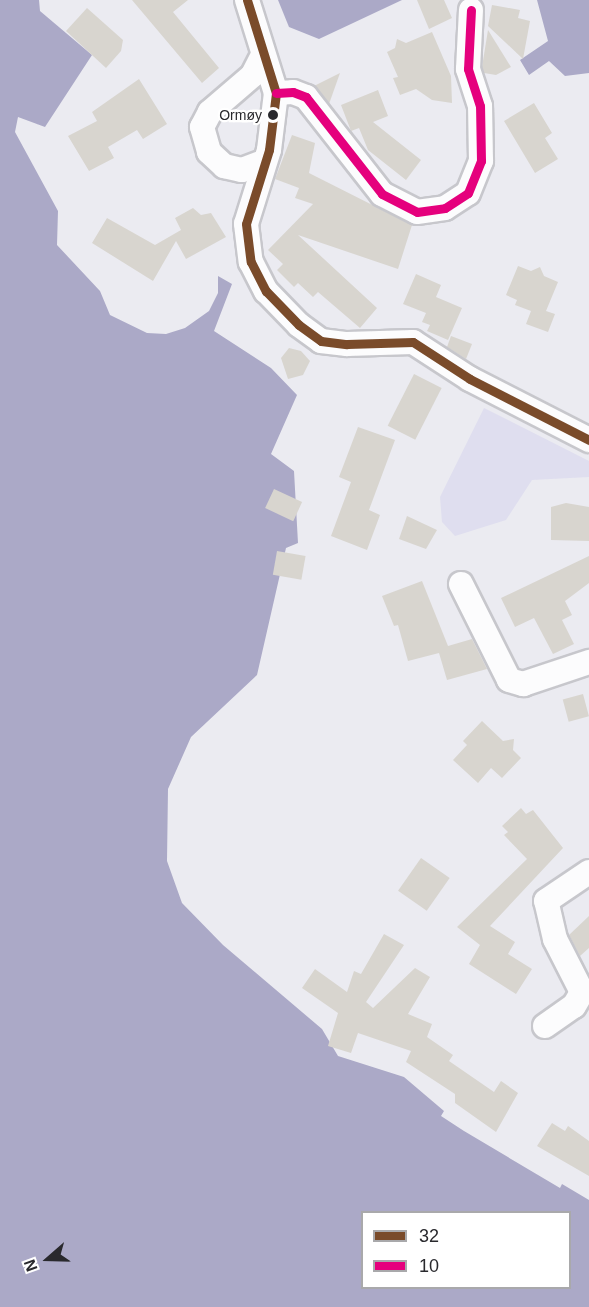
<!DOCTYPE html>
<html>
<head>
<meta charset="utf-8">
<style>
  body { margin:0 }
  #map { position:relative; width:589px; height:1307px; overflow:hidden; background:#ebebf1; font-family:Arial,sans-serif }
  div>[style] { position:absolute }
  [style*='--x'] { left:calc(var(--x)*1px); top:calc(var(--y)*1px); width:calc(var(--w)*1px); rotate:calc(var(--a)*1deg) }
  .green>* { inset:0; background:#dfdeef }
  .water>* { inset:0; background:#aba9c7 }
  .building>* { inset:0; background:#d8d5cf; transform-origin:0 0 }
  .roads { filter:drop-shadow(2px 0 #c7c7cc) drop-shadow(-2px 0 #c7c7cc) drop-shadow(0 2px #c7c7cc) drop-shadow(0 -2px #c7c7cc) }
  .minor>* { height:24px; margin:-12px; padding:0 12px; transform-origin:12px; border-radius:12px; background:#fcfcfd }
  .bus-1>* { height:9px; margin:-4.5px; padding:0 4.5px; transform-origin:4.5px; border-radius:4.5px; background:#7a4b2a }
  .bus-2>* { height:9px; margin:-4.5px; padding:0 4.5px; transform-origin:4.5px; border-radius:4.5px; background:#e5007d }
  .dots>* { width:16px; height:16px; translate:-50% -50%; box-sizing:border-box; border:3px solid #fff; border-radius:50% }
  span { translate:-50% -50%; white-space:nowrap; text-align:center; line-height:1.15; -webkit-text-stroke:4.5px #fff; paint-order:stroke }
  .bus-label { font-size:14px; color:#29292d }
  .right { translate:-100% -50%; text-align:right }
  .legend { position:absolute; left:361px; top:1211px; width:210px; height:78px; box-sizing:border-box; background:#fff; border:2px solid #a9a9ab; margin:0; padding:8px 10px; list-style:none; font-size:18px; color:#29292d }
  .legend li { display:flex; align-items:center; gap:12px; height:30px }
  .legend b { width:30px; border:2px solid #a9a9ab }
  .north { position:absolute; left:18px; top:1229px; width:60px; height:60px; -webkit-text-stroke:4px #fff; paint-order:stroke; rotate:250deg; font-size:16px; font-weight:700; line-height:24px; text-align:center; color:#29292d }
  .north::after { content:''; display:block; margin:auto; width:21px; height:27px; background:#29292d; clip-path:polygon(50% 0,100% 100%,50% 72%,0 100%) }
</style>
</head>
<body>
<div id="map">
  <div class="green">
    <div style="clip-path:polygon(484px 408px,589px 461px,589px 477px,532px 480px,506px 520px,455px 536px,442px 522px,440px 497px)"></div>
  </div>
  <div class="water">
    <div style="clip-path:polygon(evenodd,0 0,39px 0,40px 11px,92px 55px,45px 127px,18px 117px,15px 132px,58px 211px,57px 245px,100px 291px,110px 315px,147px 333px,166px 334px,185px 328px,209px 311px,218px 293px,218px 276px,232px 284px,214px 331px,271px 368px,297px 395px,271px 454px,294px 471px,298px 543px,286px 548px,257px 675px,191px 737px,168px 789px,167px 861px,182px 903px,223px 945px,322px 1029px,338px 1056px,404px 1077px,444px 1111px,441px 1116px,464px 1131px,560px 1188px,562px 1184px,589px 1200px,589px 1307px,0 1307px,0 0,362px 1212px,570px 1212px,570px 1288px,362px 1288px,362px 1212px)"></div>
    <div style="clip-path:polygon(278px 0,402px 0,319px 39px,289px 27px)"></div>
    <div style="clip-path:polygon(537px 0,589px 0,589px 73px,565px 76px,549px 61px,529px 75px,520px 60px,548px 41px)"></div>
  </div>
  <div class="building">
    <div style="clip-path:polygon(132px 0,188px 0,173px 12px,219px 68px,202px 83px)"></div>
    <div style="clip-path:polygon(417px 0,444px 0,452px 18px,429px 29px)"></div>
    <div style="clip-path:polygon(492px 5px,520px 10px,518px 18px,530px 21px,523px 59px,488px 26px)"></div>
    <div style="clip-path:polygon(87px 8px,123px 40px,121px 51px,106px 68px,66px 31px)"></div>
    <div style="clip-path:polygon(488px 30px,511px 67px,496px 75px,484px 73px,482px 67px)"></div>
    <div style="clip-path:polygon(432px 32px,451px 76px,452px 103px,432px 100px,416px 89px,400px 95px,393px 78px,398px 77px,387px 52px,395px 48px,397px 39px,406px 43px)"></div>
    <div style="clip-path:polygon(340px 73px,329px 104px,314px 86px)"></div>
    <div style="clip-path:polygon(139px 79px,167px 124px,143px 139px,137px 130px,108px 147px,114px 158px,89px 171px,68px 136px,97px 121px,92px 112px)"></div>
    <div style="clip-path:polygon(378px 90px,388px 116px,373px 122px,421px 160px,406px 180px,368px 150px,359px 128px,351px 131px,341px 105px)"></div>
    <div style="clip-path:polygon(534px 103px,552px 133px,545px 138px,558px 159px,535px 173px,504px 121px)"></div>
    <div style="clip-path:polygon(292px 135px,315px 143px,309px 173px,412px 225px,398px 269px,298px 235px,377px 308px,360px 328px,318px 292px,313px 297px,298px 283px,294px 287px,277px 270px,283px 264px,268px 250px,313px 204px,295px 198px,299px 188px,275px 179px)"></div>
    <div style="clip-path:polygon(193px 208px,201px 215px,211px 213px,226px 237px,186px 259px,176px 241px,153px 281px,92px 243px,107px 218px,155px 245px,181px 230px,175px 218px)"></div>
    <div style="clip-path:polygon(518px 266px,531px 271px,540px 267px,544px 276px,558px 282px,546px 311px,555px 314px,548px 332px,526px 324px,531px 311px,515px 305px,517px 300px,506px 295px)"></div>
    <div style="clip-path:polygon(416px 274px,441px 285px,436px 297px,462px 308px,448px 340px,427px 331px,430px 325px,422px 322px,426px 313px,403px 304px)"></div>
    <div style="clip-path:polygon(451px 336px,472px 344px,466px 359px,447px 347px)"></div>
    <div style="clip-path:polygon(289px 348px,301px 351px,310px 361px,303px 375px,288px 379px,281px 358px)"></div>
    <div style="left:414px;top:374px;width:31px;height:58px;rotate:27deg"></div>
    <div style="clip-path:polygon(358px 427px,395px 440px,369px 510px,380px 515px,367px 550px,331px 536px,351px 482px,339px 477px)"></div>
    <div style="left:274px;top:489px;width:31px;height:21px;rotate:25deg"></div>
    <div style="clip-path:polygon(566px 503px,589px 507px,589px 541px,551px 540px,551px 507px)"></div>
    <div style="clip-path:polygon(407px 516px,437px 530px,426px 549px,399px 539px)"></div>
    <div style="left:277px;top:551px;width:29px;height:24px;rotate:10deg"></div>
    <div style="clip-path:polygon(589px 556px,589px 583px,565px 601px,572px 615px,562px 620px,574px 644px,553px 654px,534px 618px,515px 627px,501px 598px)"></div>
    <div style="clip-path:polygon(422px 581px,448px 646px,472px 639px,487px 669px,447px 680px,439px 653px,408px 661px,398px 625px,394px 626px,382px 596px)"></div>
    <div style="left:583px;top:694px;width:23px;height:21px;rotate:75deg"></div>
    <div style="clip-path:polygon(482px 721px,503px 741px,514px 739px,513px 750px,521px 758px,502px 778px,491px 768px,478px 783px,453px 760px,467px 745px,463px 741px)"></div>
    <div style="clip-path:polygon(521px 808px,526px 814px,533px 810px,563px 848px,490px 926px,515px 942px,508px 954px,532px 969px,516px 994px,469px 964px,480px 945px,457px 927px,527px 859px,504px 835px,508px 832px,502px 826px)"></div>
    <div style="left:421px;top:858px;width:35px;height:40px;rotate:35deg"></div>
    <div style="clip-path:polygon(589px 916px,589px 948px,580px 956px,569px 935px)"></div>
    <div style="clip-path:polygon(384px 934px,404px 945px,366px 1002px,373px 1008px,415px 968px,430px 977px,408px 1014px,432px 1024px,427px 1037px,453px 1055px,449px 1061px,494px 1092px,501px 1081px,518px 1093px,496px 1132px,455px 1103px,455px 1094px,406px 1062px,411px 1051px,358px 1033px,351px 1053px,328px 1046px,338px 1013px,302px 988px,315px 969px,347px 992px,354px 971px,361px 974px)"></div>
    <div style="clip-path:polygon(552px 1123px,565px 1131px,568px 1126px,589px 1141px,589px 1176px,537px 1146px)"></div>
  </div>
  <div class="roads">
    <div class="minor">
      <div style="--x:247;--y:0;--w:97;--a:72.7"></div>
      <div style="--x:276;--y:93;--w:57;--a:97"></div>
      <div style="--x:269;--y:150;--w:77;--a:107.3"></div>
      <div style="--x:246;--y:224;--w:38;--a:83"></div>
      <div style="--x:251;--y:262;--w:33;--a:63"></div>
      <div style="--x:266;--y:291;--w:47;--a:45.9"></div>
      <div style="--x:299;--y:325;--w:27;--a:36"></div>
      <div style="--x:321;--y:341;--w:26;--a:7"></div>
      <div style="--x:347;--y:344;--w:66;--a:-1.7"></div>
      <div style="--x:413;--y:342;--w:68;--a:33"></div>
      <div style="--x:470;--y:379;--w:134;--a:27.1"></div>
      <div style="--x:262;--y:57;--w:20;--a:117"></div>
      <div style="--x:253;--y:75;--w:57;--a:139.3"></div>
      <div style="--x:210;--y:112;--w:17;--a:118"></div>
      <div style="--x:202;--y:127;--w:26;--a:74"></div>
      <div style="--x:209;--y:152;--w:21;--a:43"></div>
      <div style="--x:224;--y:166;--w:18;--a:13"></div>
      <div style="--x:242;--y:170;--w:22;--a:-21"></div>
      <div style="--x:276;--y:93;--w:17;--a:-3"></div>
      <div style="--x:293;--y:92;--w:14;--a:21"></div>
      <div style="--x:306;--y:97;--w:123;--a:51.9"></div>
      <div style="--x:382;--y:194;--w:39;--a:27"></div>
      <div style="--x:417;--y:212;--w:28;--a:-8"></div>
      <div style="--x:445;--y:208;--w:27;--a:-33"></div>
      <div style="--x:468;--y:193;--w:35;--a:-68"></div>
      <div style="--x:481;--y:161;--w:55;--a:-91"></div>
      <div style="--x:480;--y:106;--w:39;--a:-108"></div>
      <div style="--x:468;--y:69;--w:59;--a:-87.1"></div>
      <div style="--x:461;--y:584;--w:107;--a:63.4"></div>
      <div style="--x:509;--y:680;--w:15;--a:16"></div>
      <div style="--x:523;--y:684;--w:70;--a:-18.4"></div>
      <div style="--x:545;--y:1026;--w:35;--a:-35"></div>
      <div style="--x:574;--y:1006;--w:16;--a:-60"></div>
      <div style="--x:582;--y:992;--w:59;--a:-117"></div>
      <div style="--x:555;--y:939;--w:39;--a:-103"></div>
      <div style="--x:546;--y:901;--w:52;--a:-34"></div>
    </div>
  </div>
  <div class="bus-1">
    <div style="--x:247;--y:0;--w:97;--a:72.7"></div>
    <div style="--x:276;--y:93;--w:57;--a:97"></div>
    <div style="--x:269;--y:150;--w:77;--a:107.3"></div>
    <div style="--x:246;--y:224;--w:38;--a:83"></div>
    <div style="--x:251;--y:262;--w:33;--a:63"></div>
    <div style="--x:266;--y:291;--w:47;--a:45.9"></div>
    <div style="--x:299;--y:325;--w:27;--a:36"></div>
    <div style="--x:321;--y:341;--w:26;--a:7"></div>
    <div style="--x:347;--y:344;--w:66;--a:-1.7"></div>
    <div style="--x:413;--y:342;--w:68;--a:33"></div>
    <div style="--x:470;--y:379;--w:134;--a:27.1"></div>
  </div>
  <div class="bus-2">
    <div style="--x:276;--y:93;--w:17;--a:-3"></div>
    <div style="--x:293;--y:92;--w:14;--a:21"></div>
    <div style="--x:306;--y:97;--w:123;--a:51.9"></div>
    <div style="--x:382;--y:194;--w:39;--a:27"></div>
    <div style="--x:417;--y:212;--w:28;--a:-8"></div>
    <div style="--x:445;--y:208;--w:27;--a:-33"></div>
    <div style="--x:468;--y:193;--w:35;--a:-68"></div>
    <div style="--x:481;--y:161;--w:55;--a:-91"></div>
    <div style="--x:480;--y:106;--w:39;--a:-108"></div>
    <div style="--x:468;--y:69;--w:59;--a:-87.1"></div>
  </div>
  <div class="dots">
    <div style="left:273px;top:115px;background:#29292d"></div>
  </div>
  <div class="bus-label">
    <span class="right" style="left:262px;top:115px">Ormøy</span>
  </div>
  <ul class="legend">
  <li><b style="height:8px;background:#7a4b2a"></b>32</li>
  <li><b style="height:8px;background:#e5007d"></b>10</li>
  </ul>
  <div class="north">N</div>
</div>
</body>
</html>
